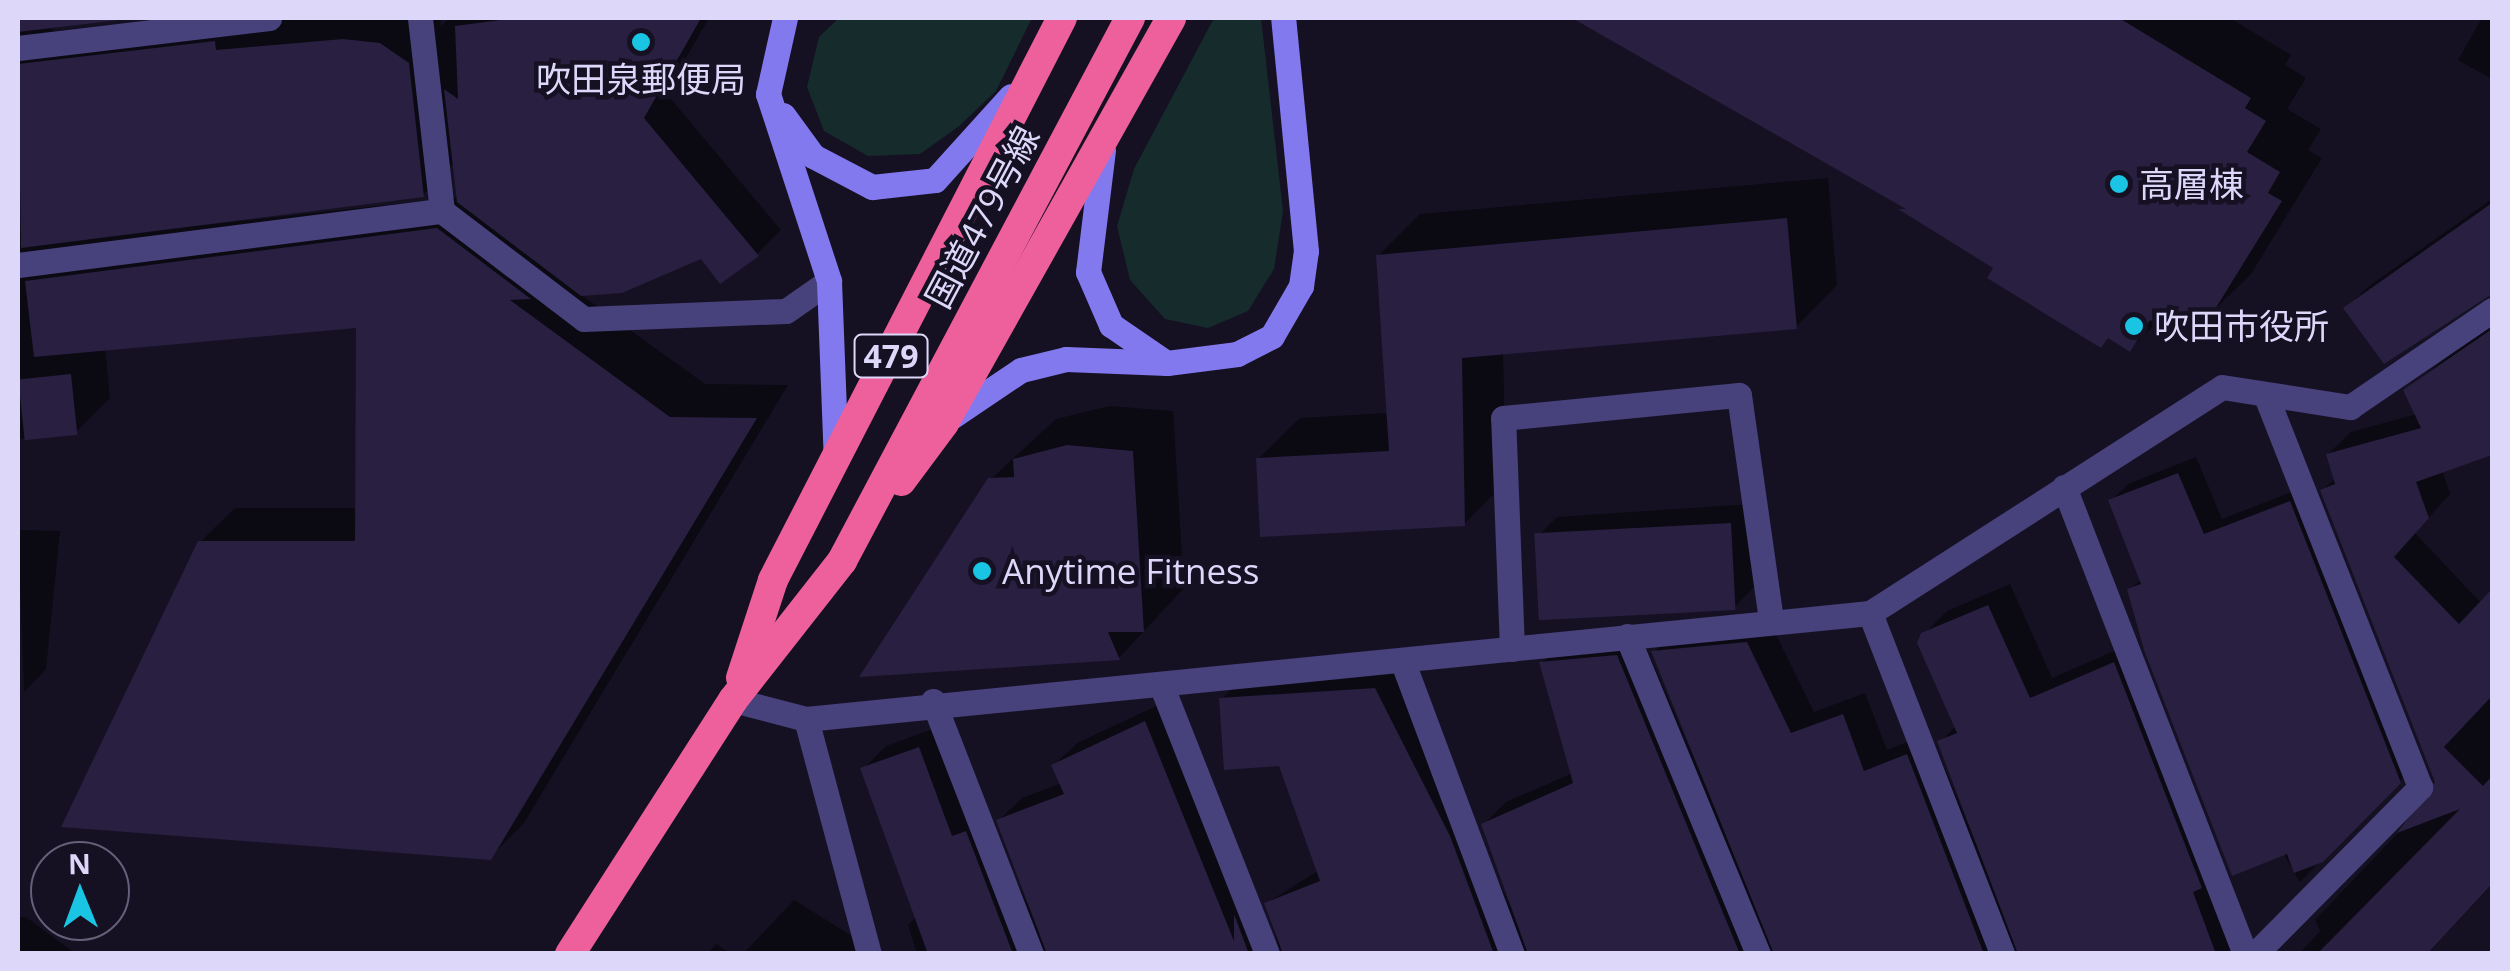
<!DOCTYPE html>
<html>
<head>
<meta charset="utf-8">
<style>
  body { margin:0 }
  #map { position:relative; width:2510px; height:971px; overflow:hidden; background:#151123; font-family:"Open Sans","Noto Sans JP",sans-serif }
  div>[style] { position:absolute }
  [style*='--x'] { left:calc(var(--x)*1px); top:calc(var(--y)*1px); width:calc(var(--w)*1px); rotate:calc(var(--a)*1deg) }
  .green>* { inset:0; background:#152b2c }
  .shadow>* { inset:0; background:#0007 }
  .building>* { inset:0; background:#281f41; transform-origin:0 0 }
  .street>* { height:25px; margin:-12.5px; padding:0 12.5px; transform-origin:12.5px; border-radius:12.5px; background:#47417c }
  .secondary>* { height:25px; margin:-12.5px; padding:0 12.5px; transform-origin:12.5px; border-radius:12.5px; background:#8379ef }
  .highway>* { height:30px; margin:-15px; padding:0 15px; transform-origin:15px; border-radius:15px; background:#ed609b }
  .dots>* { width:28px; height:28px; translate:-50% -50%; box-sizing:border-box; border:5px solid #151123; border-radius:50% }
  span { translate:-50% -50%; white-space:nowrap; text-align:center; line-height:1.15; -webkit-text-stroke:9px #151123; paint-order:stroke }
  .shield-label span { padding:2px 8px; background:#151123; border:2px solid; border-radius:8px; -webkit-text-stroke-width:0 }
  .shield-label { font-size:32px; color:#ddd7fa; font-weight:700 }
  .poi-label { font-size:35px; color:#ddd7fa }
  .left { translate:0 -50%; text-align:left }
  .street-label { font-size:35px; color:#ddd7fa }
  .frame { position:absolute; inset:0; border:20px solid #ddd7fa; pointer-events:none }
  .north { position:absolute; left:30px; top:841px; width:100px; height:100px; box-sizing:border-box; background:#151123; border:2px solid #656079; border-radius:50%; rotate:359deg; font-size:28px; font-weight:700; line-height:40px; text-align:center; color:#ddd7fa }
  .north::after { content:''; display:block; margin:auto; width:35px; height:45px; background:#1ac4e3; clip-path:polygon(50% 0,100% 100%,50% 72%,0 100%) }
</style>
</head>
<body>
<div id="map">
  <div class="green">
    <div style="clip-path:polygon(839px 18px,1032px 18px,996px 91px,958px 127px,920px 154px,868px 156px,824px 131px,807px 87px,819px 37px)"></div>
    <div style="clip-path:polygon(1214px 18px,1261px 18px,1283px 211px,1274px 269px,1248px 311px,1208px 328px,1165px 319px,1130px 280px,1117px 226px,1134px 169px)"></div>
  </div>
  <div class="shadow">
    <div style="clip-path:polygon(evenodd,18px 18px,115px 18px,47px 26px,54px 31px,171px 18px,440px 18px,441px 26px,450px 18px,709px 18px,666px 93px,781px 230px,757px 254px,702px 256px,580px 294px,705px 384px,788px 385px,524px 823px,490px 857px,200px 542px,235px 508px,358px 508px,358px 326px,105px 348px,110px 398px,76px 432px,18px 439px,18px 18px,455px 162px,459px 197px,41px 243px,423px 195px,455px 162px)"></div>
    <div style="clip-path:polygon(1577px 18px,2230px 18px,2291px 55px,2285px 65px,2306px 78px,2287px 109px,2321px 129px,2308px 150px,2322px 158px,2251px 274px,2208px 316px,2179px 335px,2157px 322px,2130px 349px,2110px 336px,2101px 345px,1905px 205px)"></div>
    <div style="clip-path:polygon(2482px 18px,2492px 18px,2492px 79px,2458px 60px)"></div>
    <div style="clip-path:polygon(1828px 178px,1837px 285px,1796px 327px,1503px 352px,1506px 482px,1464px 524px,1258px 459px,1300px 418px,1389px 413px,1378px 256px,1420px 214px)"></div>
    <div style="clip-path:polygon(2492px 199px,2492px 294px,2346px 308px,2369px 286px)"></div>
    <div style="clip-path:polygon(2492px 319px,2492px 452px,2442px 470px,2450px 494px,2415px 533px,2482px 604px,2492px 593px,2492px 885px,2427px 954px,2299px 954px,2320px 931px,2315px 920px,2439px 790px,2323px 490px,2335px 478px,2328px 454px,2351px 432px,2417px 414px,2406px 391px)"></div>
    <div style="clip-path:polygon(1110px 406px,1173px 411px,1184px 588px,1119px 658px,990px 480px,1056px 419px)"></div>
    <div style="clip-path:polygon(2196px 457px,2222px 519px,2307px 486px,2417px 764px,2300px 882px,2130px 590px,2141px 579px,2111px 501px,2128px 484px)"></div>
    <div style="clip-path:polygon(1750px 504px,1754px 587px,1734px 608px,1537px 537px,1557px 517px)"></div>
    <div style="clip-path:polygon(18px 530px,60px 531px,46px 669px,24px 692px)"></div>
    <div style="clip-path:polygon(2010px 584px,2052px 678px,2137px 641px,2246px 954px,917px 954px,908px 925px,917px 916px,863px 769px,886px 746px,941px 726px,1046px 942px,999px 820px,1022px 798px,1062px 783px,1054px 765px,1077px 743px,1167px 701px,1279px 949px,1267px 903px,1319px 870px,1280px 764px,1222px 699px,1244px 676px,1398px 667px,1527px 942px,1484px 824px,1506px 802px,1573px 773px,1542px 663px,1564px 641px,1640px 633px,1773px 942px,1654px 652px,1676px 630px,1769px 620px,1814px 712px,1865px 693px,1887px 750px,1930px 733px,2017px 941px,1940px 742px,1956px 726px,1923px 635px,1947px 611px)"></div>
    <div style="clip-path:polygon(794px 900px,881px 954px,743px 954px)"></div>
    <div style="clip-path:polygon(18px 917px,26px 917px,76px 954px,18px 954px)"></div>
    <div style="clip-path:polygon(716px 944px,732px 954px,707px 954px)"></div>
  </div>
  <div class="building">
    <div style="clip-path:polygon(18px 18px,136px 18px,18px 32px)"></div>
    <div style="clip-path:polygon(515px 18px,701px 18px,644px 118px,759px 256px,720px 284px,701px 259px,622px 293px,581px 296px,457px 202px,444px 89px,458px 99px,455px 26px)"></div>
    <div style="clip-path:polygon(1572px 18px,2119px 18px,2251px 98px,2245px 108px,2266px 121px,2247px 152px,2280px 172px,2268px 193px,2282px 201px,2209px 319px,2196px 312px,2179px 338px,2150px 320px,2130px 352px,2108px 338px,2101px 348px,1987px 278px,1993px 268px,1898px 209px,1906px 209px)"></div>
    <div style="clip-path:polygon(343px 39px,380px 43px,409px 63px,424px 197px,21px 248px,18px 64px,215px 41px,216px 50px)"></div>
    <div style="clip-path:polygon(2492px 203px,2492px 294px,2384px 364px,2343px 308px)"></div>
    <div style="clip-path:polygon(1787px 218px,1797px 329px,1462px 358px,1465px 526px,1260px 537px,1256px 458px,1389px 451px,1376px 255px)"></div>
    <div style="clip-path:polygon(437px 228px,531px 299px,510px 300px,670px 417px,757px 418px,491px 860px,61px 827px,198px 541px,355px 541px,356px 328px,34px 357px,25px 281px)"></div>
    <div style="clip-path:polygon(2492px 329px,2492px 455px,2416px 482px,2429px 518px,2394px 557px,2459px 624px,2492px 589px,2492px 696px,2444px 747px,2483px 786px,2492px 776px,2492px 884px,2427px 954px,2317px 954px,2460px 809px,2397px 833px,2435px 782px,2320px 490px,2335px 484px,2326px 454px,2421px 428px,2403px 390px)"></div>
    <div style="left:71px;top:374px;width:61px;height:53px;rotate:84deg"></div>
    <div style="clip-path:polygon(1067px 445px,1133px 451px,1144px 632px,1108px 632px,1120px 660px,859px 677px,988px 478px,1014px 477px,1013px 459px)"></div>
    <div style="clip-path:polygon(2178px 473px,2204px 534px,2290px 501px,2401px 783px,2323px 862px,2294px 873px,2287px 854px,2232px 876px,2144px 650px,2127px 589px,2141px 584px,2108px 500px)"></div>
    <div style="left:1731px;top:523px;width:87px;height:197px;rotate:87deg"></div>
    <div style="clip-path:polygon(1988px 605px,2030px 698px,2114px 662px,2202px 888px,2193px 892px,2216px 954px,2018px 954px,1937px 741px,1957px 733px,1917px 643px,1921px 633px)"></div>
    <div style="clip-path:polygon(1747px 642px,1791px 733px,1843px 714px,1864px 771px,1907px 754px,1984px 954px,1774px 954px,1651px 651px)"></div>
    <div style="clip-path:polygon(1617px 655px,1740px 954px,1528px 954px,1481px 824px,1573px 783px,1539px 662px)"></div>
    <div style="clip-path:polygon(1375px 688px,1450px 836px,1494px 954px,1283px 954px,1264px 903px,1320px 881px,1279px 766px,1224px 770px,1219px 698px)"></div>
    <div style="clip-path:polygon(1145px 721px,1234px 941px,1234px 914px,1249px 954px,1047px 954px,996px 820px,1064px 794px,1051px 765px)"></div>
    <div style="clip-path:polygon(919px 747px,952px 836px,966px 831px,1013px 954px,928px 954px,860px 768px)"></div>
  </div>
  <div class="street">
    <div style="--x:420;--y:18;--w:194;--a:83.5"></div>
    <div style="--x:18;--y:48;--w:253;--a:-6.8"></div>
    <div style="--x:18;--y:265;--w:427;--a:-7.3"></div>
    <div style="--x:442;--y:211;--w:178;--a:37.3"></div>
    <div style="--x:584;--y:319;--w:202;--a:-2.3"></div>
    <div style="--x:786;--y:311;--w:52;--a:-34.9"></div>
    <div style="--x:2064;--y:487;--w:501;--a:68.81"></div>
    <div style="--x:1870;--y:613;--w:366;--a:68.8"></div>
    <div style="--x:1627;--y:636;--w:344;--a:67.6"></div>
    <div style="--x:1512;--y:649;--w:231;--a:-92.2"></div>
    <div style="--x:1503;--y:418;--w:237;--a:-5.6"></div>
    <div style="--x:1739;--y:395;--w:227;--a:81.9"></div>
    <div style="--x:1402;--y:660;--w:314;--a:69.5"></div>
    <div style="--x:1162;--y:687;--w:287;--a:68.5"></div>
    <div style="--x:733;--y:700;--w:75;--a:14.6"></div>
    <div style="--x:806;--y:719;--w:1069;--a:-5.69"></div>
    <div style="--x:1870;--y:613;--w:418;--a:-32.7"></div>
    <div style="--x:2222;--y:387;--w:130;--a:8.9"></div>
    <div style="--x:2350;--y:407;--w:172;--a:-34.3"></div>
    <div style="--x:933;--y:701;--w:271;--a:68.8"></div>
    <div style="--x:806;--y:719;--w:243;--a:75"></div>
    <div style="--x:2255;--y:954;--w:235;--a:-45.3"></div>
    <div style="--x:2420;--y:787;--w:422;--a:-111.5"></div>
  </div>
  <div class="secondary">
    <div style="--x:785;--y:18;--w:78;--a:102.6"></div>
    <div style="--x:768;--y:94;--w:197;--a:71.9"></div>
    <div style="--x:829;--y:281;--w:179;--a:87.8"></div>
    <div style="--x:783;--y:115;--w:51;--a:53.8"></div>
    <div style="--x:813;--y:156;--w:67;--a:27.7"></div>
    <div style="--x:872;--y:187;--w:63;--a:-6.3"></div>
    <div style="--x:935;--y:180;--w:113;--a:-47.9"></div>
    <div style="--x:1103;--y:150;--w:123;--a:97"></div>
    <div style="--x:1088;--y:272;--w:58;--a:66.5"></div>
    <div style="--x:1111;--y:325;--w:62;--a:34.5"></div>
    <div style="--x:951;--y:417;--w:84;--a:-33.9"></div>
    <div style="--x:1021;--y:370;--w:46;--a:-13.7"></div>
    <div style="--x:1066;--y:359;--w:101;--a:2.3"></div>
    <div style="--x:1167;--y:363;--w:71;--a:-7.3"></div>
    <div style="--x:1237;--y:354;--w:39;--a:-27"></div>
    <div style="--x:1272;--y:336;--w:58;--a:-59.9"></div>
    <div style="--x:1301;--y:286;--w:35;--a:-82"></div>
    <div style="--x:1306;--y:251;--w:234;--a:-95.6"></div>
  </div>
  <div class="highway">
    <div style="--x:901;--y:481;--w:72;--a:-53.4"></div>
    <div style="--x:944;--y:423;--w:464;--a:-60.7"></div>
    <div style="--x:741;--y:678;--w:103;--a:-71.9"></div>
    <div style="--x:773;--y:580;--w:632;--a:-62.79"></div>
    <div style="--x:570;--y:954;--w:302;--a:-57.3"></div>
    <div style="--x:733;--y:700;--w:177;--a:-51.9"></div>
    <div style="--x:842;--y:561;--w:615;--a:-62.06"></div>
  </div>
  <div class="dots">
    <div style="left:641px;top:42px;background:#1ac4e3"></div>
    <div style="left:2119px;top:184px;background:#1ac4e3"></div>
    <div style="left:2134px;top:326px;background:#1ac4e3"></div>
    <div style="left:982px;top:571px;background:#1ac4e3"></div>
  </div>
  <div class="shield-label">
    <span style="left:891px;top:356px">479</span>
  </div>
  <div class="poi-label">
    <span style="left:641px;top:79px">吹田泉郵便局</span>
    <span class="left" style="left:2139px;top:184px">高層棟</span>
    <span class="left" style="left:2154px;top:326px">吹田市役所</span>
    <span class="left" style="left:1002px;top:571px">Anytime Fitness</span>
  </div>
  <div class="street-label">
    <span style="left:982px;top:217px;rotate:-62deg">国道479号線</span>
  </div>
  <div class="frame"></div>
  <div class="north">N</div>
</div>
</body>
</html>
